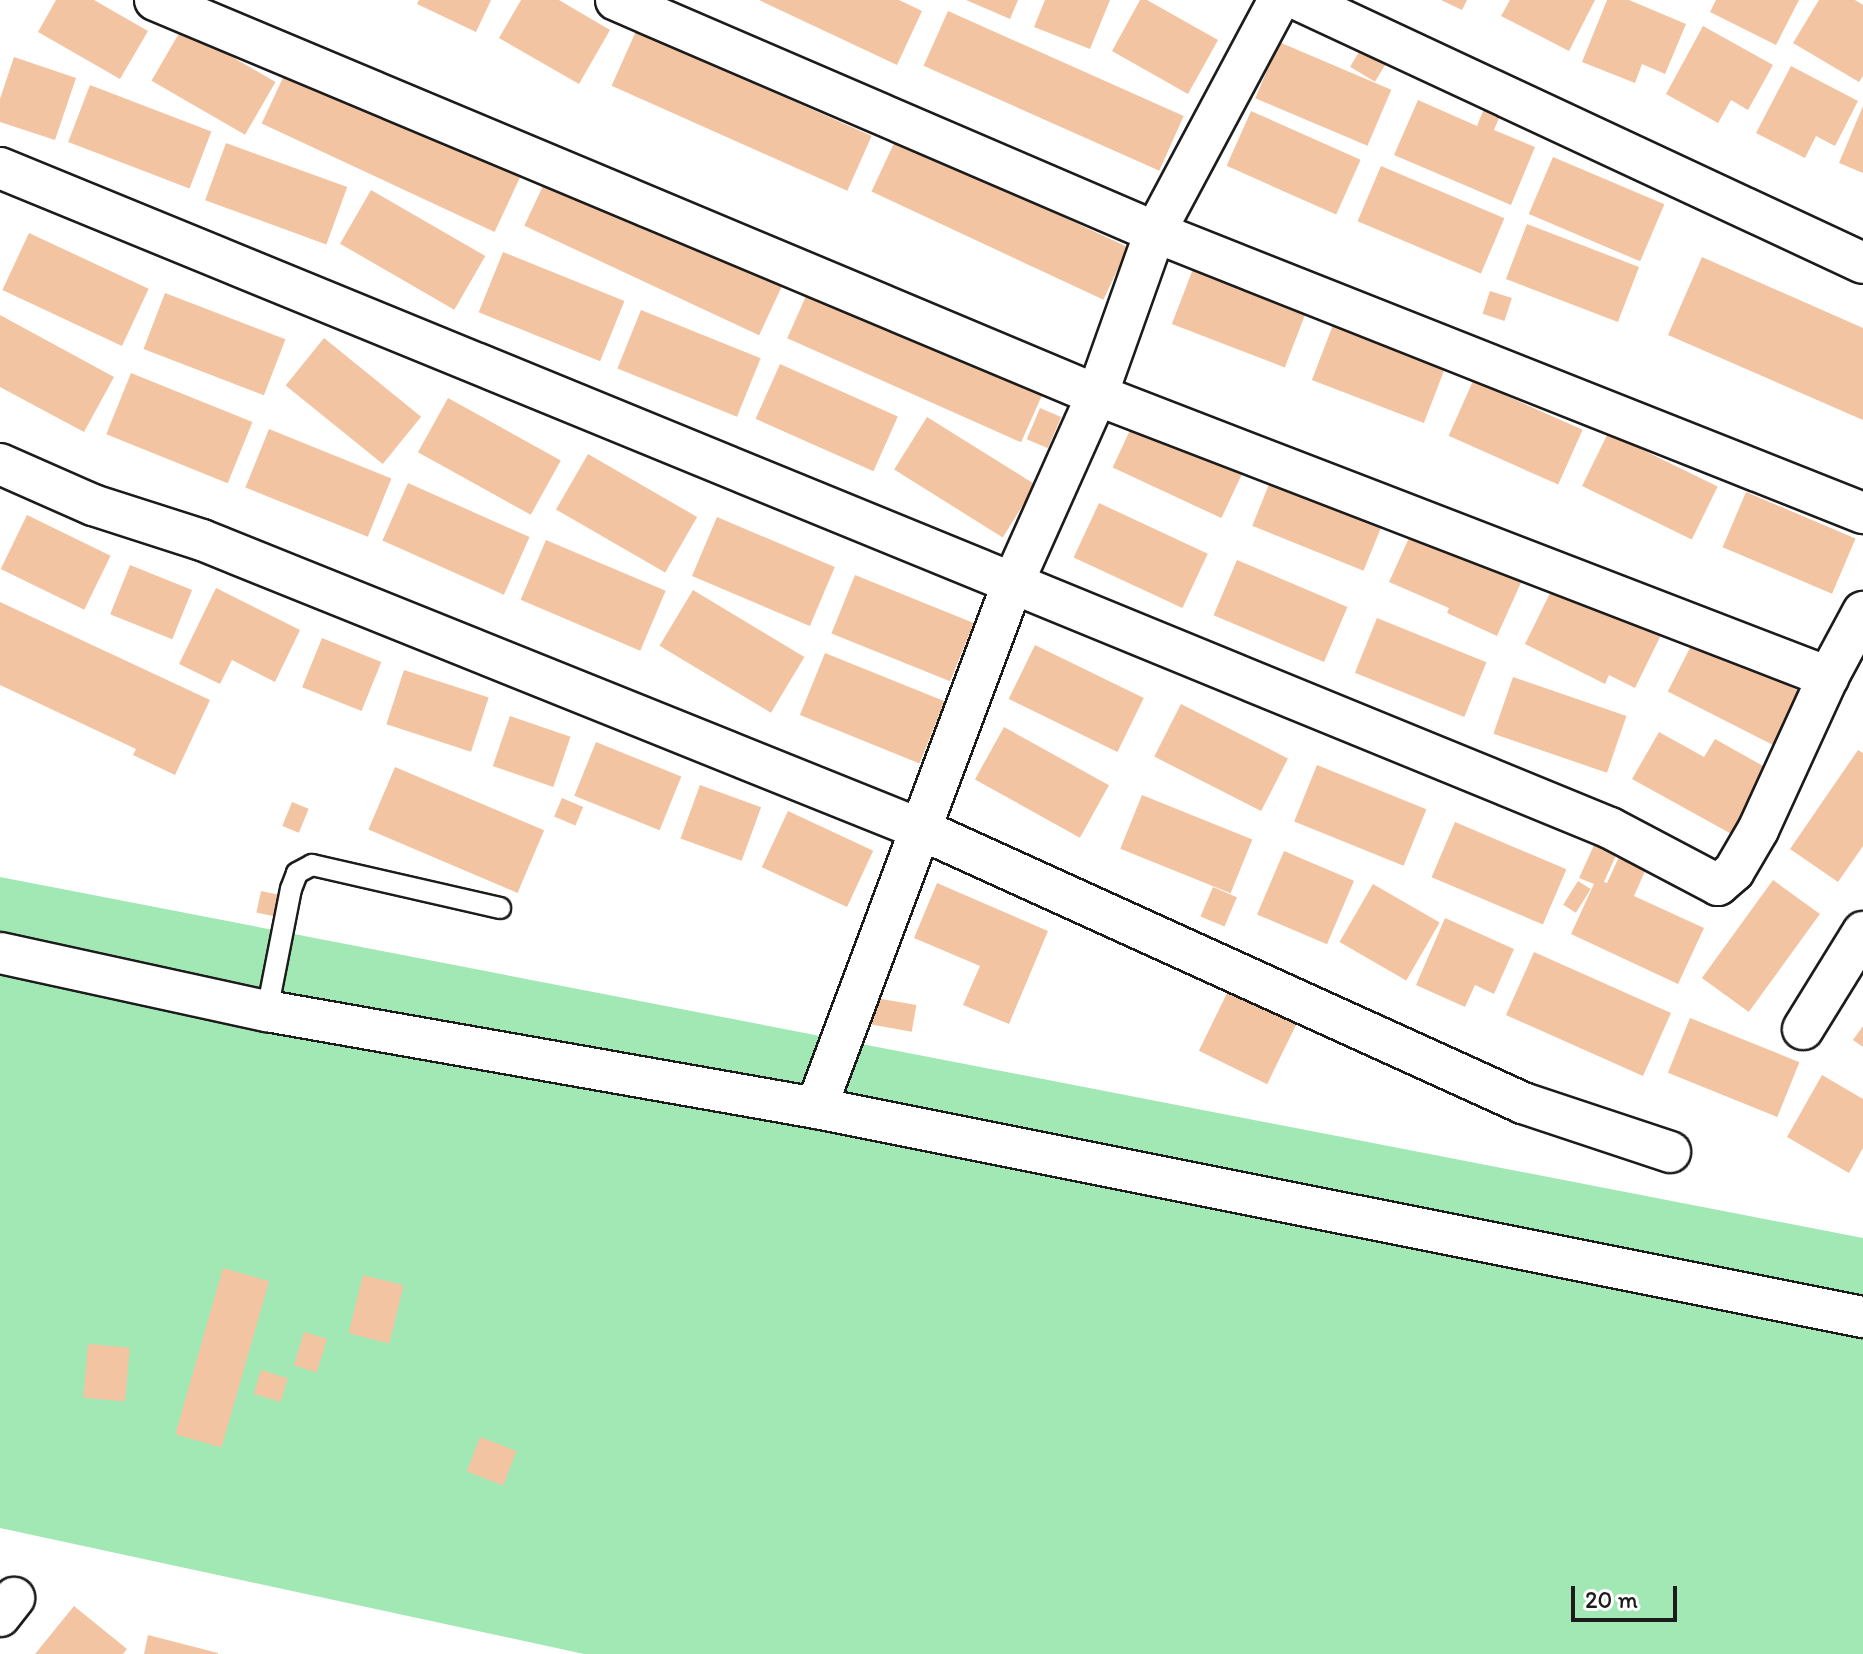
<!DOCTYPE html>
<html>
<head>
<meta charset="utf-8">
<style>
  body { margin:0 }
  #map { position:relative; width:1863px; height:1654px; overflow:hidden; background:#fff; font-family:Itim,sans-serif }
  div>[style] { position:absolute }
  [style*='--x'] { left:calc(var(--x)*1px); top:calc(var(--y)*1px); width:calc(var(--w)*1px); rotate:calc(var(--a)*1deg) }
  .green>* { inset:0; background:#a1e8b5 }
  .building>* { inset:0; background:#f3c4a2; transform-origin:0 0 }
  .roads { filter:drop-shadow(2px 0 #1c1c1c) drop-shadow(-2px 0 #1c1c1c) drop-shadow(0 2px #1c1c1c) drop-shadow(0 -2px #1c1c1c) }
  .lane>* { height:20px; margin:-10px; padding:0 10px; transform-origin:10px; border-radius:10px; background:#fff }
  .street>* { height:40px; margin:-20px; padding:0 20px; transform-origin:20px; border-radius:20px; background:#fff }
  span { translate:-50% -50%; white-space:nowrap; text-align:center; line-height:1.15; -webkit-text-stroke:6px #fff; paint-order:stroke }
  .scale { position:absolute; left:1571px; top:1586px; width:106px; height:36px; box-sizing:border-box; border:4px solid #1c1c1c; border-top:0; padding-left:10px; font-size:24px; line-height:28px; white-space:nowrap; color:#1c1c1c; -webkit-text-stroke:6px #fff; paint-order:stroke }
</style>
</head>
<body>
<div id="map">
  <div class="green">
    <div style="clip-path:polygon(0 877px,1863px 1238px,1863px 1654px,584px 1654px,0 1528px)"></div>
  </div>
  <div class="building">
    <div style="clip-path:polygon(56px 0,94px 0,148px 31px,120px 79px,38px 32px)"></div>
    <div style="clip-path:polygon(419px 0,491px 0,476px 32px,417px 4px)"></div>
    <div style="clip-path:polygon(521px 0,559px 0,610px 30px,579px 84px,499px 38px)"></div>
    <div style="clip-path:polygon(759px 0,899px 0,922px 11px,897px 65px)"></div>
    <div style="clip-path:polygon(966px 0,1018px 0,1010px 19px)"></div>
    <div style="clip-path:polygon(1045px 0,1110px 0,1090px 49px,1034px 27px)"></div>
    <div style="clip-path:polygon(1140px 0,1147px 0,1218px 40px,1188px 94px,1112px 51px)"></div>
    <div style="clip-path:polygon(1441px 0,1467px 0,1462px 10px)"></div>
    <div style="clip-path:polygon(1510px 0,1595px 0,1569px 51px,1501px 16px)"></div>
    <div style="clip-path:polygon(1607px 0,1629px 0,1686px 24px,1665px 74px,1642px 64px,1635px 83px,1582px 62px)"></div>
    <div style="clip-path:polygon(1716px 0,1799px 0,1776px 45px,1710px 12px)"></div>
    <div style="clip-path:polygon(1819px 0,1855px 0,1863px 5px,1863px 76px,1859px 82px,1793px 43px)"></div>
    <div style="left:948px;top:11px;width:258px;height:60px;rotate:24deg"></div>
    <div style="clip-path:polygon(1703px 26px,1773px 65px,1748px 110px,1731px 100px,1718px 123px,1666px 94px)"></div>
    <div style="left:182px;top:28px;width:108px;height:61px;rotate:30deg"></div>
    <div style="left:636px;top:31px;width:258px;height:60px;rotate:24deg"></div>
    <div style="left:1279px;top:42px;width:122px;height:61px;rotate:23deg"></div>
    <div style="left:1365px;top:42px;width:29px;height:29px;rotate:31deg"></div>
    <div style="clip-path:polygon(14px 57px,76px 78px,55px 140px,0 122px,0 99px)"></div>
    <div style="clip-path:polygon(1791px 66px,1858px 101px,1835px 146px,1816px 136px,1805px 158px,1756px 133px)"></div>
    <div style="left:287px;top:69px;width:257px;height:60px;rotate:25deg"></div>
    <div style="left:90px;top:85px;width:130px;height:61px;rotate:21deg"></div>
    <div style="clip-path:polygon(1488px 99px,1504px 106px,1494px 130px,1535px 147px,1511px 205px,1394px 155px,1418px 100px,1477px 126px)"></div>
    <div style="clip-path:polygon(1863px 106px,1863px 173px,1839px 163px)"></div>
    <div style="left:1251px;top:111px;width:120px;height:60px;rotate:24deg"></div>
    <div style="left:896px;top:139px;width:256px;height:58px;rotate:25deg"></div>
    <div style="left:226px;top:143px;width:129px;height:61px;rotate:20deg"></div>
    <div style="left:1553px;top:157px;width:121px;height:62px;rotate:23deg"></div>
    <div style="left:1381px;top:166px;width:134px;height:60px;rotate:23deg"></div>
    <div style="left:548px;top:175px;width:259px;height:56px;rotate:25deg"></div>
    <div style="left:371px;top:190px;width:132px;height:62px;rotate:30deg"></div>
    <div style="left:1527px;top:224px;width:120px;height:59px;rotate:21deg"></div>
    <div style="left:29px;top:233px;width:132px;height:63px;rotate:25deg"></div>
    <div style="left:503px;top:252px;width:131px;height:65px;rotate:22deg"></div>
    <div style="clip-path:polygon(1702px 257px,1863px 328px,1863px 420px,1668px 335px)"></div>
    <div style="left:1193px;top:269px;width:121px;height:59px;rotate:21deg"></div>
    <div style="left:810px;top:287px;width:256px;height:56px;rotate:24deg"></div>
    <div style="left:1490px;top:291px;width:23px;height:24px;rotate:18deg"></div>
    <div style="left:165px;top:293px;width:129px;height:60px;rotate:21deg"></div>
    <div style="left:641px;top:310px;width:129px;height:63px;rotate:22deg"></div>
    <div style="clip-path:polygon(0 315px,114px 377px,84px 432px,0 387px)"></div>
    <div style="left:1333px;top:325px;width:120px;height:59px;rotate:21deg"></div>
    <div style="left:324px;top:338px;width:125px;height:61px;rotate:39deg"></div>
    <div style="left:780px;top:364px;width:129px;height:60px;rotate:24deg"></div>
    <div style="left:131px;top:373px;width:131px;height:66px;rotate:22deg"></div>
    <div style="left:1473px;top:381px;width:120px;height:60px;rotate:24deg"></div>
    <div style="left:448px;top:398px;width:129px;height:62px;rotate:29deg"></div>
    <div style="left:1040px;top:408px;width:23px;height:34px;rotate:23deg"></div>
    <div style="left:1138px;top:413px;width:120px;height:60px;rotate:25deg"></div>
    <div style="left:927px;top:417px;width:128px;height:62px;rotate:32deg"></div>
    <div style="left:269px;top:429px;width:132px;height:63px;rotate:22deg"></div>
    <div style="left:1608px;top:433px;width:122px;height:59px;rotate:26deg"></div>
    <div style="left:588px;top:454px;width:126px;height:64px;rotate:30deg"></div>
    <div style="left:1274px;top:472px;width:120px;height:58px;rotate:22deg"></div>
    <div style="left:408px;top:483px;width:133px;height:63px;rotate:24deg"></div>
    <div style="left:1746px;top:492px;width:119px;height:60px;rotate:23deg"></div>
    <div style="left:1099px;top:503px;width:120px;height:60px;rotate:25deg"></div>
    <div style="left:27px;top:515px;width:93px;height:60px;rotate:26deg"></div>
    <div style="left:717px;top:517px;width:128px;height:64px;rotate:23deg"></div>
    <div style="clip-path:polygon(1414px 527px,1524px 576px,1497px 636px,1447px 613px,1449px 608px,1389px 582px)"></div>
    <div style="left:546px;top:540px;width:130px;height:65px;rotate:23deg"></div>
    <div style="left:1237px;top:560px;width:120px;height:60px;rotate:23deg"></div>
    <div style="left:130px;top:565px;width:67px;height:53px;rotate:22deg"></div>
    <div style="left:855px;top:575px;width:128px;height:63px;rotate:22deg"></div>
    <div style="clip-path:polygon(1555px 583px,1661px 635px,1635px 688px,1609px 675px,1605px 684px,1525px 644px)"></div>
    <div style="clip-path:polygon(216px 588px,300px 630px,275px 682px,232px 660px,220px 684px,179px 664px)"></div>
    <div style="left:693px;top:590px;width:130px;height:65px;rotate:31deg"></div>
    <div style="clip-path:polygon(0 602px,210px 700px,175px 775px,133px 755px,136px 749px,0 685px)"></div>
    <div style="left:1377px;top:618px;width:118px;height:59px;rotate:22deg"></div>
    <div style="left:322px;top:638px;width:64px;height:53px;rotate:22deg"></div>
    <div style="left:1695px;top:638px;width:122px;height:60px;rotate:27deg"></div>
    <div style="left:1035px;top:645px;width:121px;height:60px;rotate:26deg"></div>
    <div style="left:825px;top:653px;width:129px;height:67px;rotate:22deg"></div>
    <div style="left:404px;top:670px;width:89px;height:57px;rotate:18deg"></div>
    <div style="left:1513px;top:677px;width:120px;height:60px;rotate:19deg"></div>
    <div style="left:1181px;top:704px;width:120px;height:59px;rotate:27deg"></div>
    <div style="left:510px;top:716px;width:64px;height:53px;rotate:19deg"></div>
    <div style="left:1004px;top:727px;width:120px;height:60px;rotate:29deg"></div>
    <div style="clip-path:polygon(1659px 732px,1704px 757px,1715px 739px,1772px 771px,1735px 836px,1632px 779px)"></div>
    <div style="left:596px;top:742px;width:92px;height:58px;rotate:22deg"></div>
    <div style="clip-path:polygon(1858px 750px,1863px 753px,1863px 846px,1838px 882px,1790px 849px)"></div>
    <div style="left:1317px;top:765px;width:118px;height:61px;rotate:22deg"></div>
    <div style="left:395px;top:767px;width:162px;height:68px;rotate:23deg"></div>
    <div style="left:700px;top:785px;width:65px;height:57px;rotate:20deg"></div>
    <div style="left:1142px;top:795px;width:119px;height:58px;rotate:22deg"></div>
    <div style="left:562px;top:798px;width:23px;height:20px;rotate:23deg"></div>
    <div style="left:292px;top:802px;width:18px;height:26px;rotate:22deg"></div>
    <div style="left:788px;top:811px;width:94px;height:62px;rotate:25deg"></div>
    <div style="left:1455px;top:822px;width:121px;height:60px;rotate:23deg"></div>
    <div style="clip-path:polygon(1595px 843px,1617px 853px,1604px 882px,1607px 883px,1619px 857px,1646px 869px,1634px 896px,1704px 928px,1678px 984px,1571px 934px,1594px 884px,1579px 878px)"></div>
    <div style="left:1284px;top:851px;width:76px;height:69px;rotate:23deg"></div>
    <div style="left:1773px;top:880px;width:58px;height:121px;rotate:36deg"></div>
    <div style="left:1578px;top:881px;width:15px;height:28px;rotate:32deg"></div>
    <div style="clip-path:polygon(937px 883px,1048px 931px,1009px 1024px,963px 1005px,980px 966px,914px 938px)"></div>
    <div style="left:1373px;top:884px;width:77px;height:67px;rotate:30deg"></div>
    <div style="left:1213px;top:887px;width:26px;height:32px;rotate:23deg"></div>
    <div style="left:261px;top:891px;width:24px;height:22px;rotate:12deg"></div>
    <div style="clip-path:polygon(1445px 918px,1514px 949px,1494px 994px,1475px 985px,1465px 1007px,1416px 985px)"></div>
    <div style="left:1534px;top:952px;width:150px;height:69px;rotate:24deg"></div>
    <div style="left:1230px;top:987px;width:76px;height:71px;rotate:26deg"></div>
    <div style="left:876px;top:998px;width:41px;height:27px;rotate:10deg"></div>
    <div style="left:1690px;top:1018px;width:118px;height:59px;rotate:22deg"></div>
    <div style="clip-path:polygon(1863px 1026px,1863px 1047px,1853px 1040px)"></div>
    <div style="clip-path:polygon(1822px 1075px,1863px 1099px,1863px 1148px,1849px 1173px,1787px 1137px)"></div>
    <div style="left:223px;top:1268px;width:48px;height:173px;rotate:16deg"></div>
    <div style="left:363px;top:1275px;width:42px;height:60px;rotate:14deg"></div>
    <div style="left:304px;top:1332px;width:24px;height:35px;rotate:17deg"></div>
    <div style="left:88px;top:1344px;width:42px;height:54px;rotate:5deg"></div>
    <div style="left:261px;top:1370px;width:28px;height:25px;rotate:17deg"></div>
    <div style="left:480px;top:1437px;width:39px;height:37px;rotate:21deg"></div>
    <div style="clip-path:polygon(74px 1606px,127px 1649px,123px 1654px,35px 1654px)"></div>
    <div style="clip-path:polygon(148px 1635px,218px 1653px,218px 1654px,144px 1654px)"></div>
  </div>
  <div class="roads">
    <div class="lane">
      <div style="--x:267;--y:1011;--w:124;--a:-78.9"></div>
      <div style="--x:291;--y:889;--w:17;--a:-69"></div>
      <div style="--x:297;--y:873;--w:17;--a:-28"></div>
      <div style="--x:312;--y:865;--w:193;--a:12.9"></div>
    </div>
    <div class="street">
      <div style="--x:155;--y:0;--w:1021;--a:22.75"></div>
      <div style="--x:1097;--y:395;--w:784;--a:21.1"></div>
      <div style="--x:616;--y:0;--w:587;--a:23.29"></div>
      <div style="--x:1155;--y:232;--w:762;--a:21.65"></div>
      <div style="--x:1299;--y:0;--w:622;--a:25"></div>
      <div style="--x:0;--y:168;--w:1740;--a:22.29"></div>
      <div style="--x:1610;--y:828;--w:122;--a:27.8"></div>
      <div style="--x:1718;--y:885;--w:21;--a:-41"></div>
      <div style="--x:1734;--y:871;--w:48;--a:-59.7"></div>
      <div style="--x:1758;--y:830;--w:168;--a:-65.4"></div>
      <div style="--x:1828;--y:677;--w:74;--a:-61.7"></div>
      <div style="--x:0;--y:464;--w:102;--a:23.8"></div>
      <div style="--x:93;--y:505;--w:114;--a:17.8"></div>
      <div style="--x:202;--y:540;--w:774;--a:21.93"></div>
      <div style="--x:920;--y:829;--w:662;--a:24.44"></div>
      <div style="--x:1523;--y:1103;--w:155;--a:18.4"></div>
      <div style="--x:0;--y:953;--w:273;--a:12.3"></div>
      <div style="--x:267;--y:1011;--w:558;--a:10.02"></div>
      <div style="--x:816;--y:1108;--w:1068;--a:11.29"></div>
      <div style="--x:1803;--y:1029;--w:114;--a:-58.3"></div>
      <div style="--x:816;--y:1108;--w:559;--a:-69.46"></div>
      <div style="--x:1012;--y:585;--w:208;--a:-65.9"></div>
      <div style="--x:1097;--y:395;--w:173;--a:-70.4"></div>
      <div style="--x:1155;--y:232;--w:263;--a:-61.9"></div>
      <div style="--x:0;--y:1616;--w:23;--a:-52"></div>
    </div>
  </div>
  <div class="scale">20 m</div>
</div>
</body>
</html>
